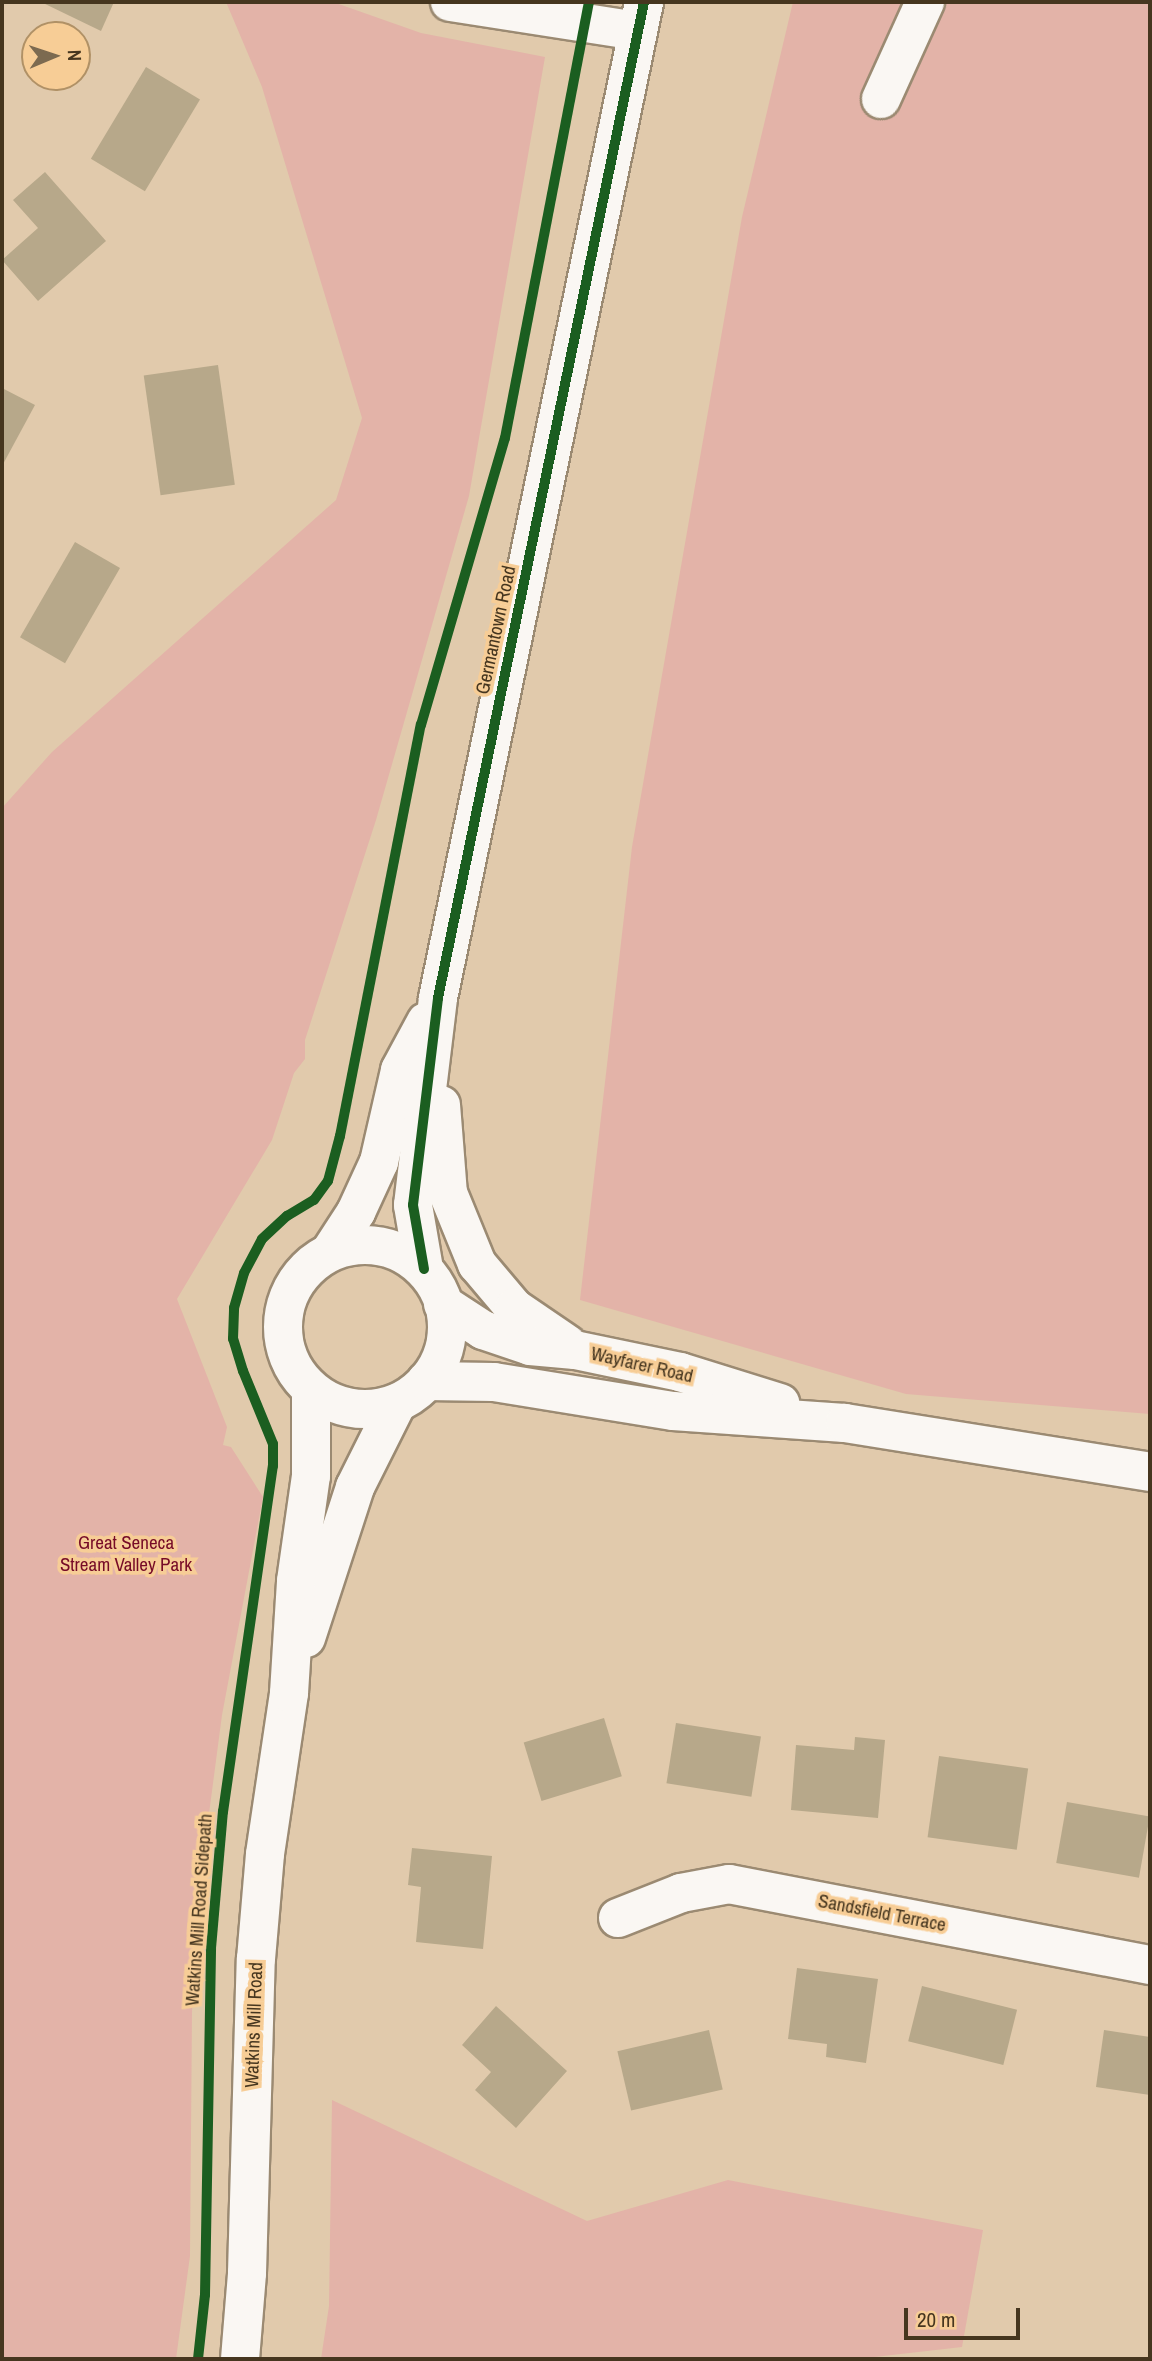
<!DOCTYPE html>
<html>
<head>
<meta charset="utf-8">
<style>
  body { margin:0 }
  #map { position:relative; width:1152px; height:2361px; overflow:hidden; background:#e1caac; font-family:"Archivo Narrow",sans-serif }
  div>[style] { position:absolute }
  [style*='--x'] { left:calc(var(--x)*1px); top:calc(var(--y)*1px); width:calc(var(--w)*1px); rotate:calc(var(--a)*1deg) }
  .green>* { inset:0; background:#e3b3a8 }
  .building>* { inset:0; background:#b7a88a; transform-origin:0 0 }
  .roads { filter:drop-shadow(2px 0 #9b8a72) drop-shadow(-2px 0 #9b8a72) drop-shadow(0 2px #9b8a72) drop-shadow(0 -2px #9b8a72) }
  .minor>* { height:38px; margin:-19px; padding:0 19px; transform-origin:19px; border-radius:19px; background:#faf7f3 }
  .minor>.ring { margin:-19px; padding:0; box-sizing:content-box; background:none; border:38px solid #faf7f3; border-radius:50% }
  .cycleway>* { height:10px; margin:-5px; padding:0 5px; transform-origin:5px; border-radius:5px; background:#1b5e20 }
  span { translate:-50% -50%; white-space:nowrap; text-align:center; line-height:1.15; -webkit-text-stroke:7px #f7cd96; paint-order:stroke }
  .street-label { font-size:19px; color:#46361f }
  .park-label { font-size:19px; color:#760b27 }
  .frame { position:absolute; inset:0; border:4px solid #46361f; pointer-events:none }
  .north { position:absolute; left:21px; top:21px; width:70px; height:70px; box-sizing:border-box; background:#f7cd96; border:2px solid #b09166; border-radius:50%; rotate:88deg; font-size:19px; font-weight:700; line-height:28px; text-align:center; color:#46361f }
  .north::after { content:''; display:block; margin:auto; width:24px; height:32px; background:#7c6a50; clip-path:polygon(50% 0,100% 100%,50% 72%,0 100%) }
  .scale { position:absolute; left:904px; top:2308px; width:116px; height:32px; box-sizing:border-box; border:4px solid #46361f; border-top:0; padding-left:9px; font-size:21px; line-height:24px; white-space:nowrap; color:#46361f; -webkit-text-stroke:5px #f7cd96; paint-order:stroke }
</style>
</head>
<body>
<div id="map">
  <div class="green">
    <div style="clip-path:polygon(226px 2px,333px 2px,421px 33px,545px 57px,469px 496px,376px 820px,305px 1040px,305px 1059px,294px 1073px,272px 1140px,177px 1299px,227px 1427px,223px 1445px,231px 1447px,263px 1497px,222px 1715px,202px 1867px,192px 2012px,190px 2256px,176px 2359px,2px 2359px,2px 808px,52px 752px,336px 500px,362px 418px,262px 87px)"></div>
    <div style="clip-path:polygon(793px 2px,1150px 2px,1150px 1414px,906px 1394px,580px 1300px,632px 847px,742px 217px)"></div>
    <div style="clip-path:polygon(332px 2100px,587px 2221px,728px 2180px,983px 2230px,962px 2347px,857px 2359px,321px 2359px,329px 2306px)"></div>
  </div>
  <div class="building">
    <div style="clip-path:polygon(41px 2px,114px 2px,101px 31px)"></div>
    <div style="left:146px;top:67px;width:63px;height:107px;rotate:31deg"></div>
    <div style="clip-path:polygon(45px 172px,106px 241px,38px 301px,2px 260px,38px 228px,13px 200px)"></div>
    <div style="left:218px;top:365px;width:121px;height:75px;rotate:82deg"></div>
    <div style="clip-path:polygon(2px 388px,35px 405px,2px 466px)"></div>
    <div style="left:75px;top:542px;width:52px;height:110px;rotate:30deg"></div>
    <div style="left:604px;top:1718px;width:61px;height:84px;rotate:73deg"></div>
    <div style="left:676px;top:1723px;width:86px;height:61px;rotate:9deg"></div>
    <div style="clip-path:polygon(855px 1737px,885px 1740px,878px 1818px,791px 1810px,796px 1745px,854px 1750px)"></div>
    <div style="left:939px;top:1756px;width:90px;height:82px;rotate:8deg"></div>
    <div style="left:1067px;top:1802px;width:84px;height:62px;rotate:10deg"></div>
    <div style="clip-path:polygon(412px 1848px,492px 1856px,483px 1949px,416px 1942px,421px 1887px,408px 1885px)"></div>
    <div style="clip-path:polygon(797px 1968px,878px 1979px,866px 2063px,826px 2057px,827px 2044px,788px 2039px)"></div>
    <div style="left:922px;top:1986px;width:98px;height:57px;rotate:14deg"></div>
    <div style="clip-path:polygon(496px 2006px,567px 2071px,516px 2128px,475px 2090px,491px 2072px,462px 2045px)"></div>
    <div style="left:709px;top:2030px;width:61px;height:94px;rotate:77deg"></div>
    <div style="clip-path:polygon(1104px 2030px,1150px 2037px,1150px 2095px,1096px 2087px)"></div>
  </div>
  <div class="roads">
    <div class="minor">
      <div style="--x:450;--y:2;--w:190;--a:8.8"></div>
      <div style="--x:881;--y:99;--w:107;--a:-65.6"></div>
      <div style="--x:441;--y:1105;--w:88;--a:85.5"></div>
      <div style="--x:448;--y:1193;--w:77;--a:67.8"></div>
      <div style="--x:477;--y:1264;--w:57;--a:49.9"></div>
      <div style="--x:514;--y:1308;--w:64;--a:34.2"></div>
      <div class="ring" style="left:283px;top:1245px;width:126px;height:126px"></div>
      <div style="--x:330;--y:1252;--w:48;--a:-57"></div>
      <div style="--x:356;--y:1212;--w:55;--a:-65.3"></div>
      <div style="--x:379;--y:1162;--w:94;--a:-77.1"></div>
      <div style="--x:400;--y:1070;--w:55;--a:-61.6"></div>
      <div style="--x:424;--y:1269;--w:65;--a:-99.8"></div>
      <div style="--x:413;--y:1205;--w:209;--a:-83.1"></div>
      <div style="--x:438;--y:998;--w:1017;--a:-78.31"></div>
      <div style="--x:443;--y:1304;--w:48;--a:33"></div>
      <div style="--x:483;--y:1330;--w:50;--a:18.8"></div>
      <div style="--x:530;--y:1346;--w:45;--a:5.1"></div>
      <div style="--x:575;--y:1350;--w:107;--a:11.8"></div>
      <div style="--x:680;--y:1372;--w:105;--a:17.2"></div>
      <div style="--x:426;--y:1381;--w:68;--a:0.8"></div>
      <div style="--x:494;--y:1382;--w:181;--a:9.2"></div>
      <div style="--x:673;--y:1411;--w:172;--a:4"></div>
      <div style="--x:845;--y:1423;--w:309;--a:9.1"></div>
      <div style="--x:306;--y:1638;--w:159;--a:-72"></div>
      <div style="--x:355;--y:1487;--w:94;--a:-63.4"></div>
      <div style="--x:618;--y:1918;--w:68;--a:-21.6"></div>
      <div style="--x:681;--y:1893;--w:49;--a:-10.6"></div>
      <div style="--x:729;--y:1884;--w:429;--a:10.9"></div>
      <div style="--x:240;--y:2359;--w:86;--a:-85.3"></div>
      <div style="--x:247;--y:2273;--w:314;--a:-88.4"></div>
      <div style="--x:256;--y:1959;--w:105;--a:-85.1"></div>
      <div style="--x:265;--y:1854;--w:163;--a:-81.5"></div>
      <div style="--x:289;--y:1693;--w:112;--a:-86.4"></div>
      <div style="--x:296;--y:1581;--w:106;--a:-81.9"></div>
      <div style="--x:311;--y:1476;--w:86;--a:-90"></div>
    </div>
  </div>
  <div class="cycleway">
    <div style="--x:424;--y:1269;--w:65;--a:-99.8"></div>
    <div style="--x:413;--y:1205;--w:209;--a:-83.1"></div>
    <div style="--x:438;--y:998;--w:1017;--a:-78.31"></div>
    <div style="--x:198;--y:2359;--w:64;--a:-83.8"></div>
    <div style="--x:205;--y:2295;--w:347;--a:-89"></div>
    <div style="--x:211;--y:1948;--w:137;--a:-85"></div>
    <div style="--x:223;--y:1812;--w:350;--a:-81.8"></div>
    <div style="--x:273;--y:1466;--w:22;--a:-90"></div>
    <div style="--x:273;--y:1444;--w:79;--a:-112.3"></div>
    <div style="--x:243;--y:1371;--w:34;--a:-107"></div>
    <div style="--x:233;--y:1339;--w:31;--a:-88"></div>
    <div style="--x:234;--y:1308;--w:36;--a:-74"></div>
    <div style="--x:244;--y:1273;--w:38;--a:-62"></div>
    <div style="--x:262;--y:1239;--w:34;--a:-43"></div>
    <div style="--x:287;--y:1216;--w:31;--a:-31"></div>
    <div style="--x:314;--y:1200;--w:24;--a:-54"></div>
    <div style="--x:328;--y:1181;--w:47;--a:-75.1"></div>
    <div style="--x:340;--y:1136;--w:419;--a:-78.9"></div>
    <div style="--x:421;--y:725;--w:299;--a:-73.7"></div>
    <div style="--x:505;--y:438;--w:444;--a:-79.1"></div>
  </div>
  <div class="street-label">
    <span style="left:496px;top:630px;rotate:-78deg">Germantown Road</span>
    <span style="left:642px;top:1365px;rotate:13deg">Wayfarer Road</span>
    <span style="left:199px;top:1910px;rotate:-86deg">Watkins Mill Road Sidepath</span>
    <span style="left:882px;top:1913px;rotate:11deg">Sandsfield Terrace</span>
    <span style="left:254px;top:2025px;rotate:-88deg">Watkins Mill Road</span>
  </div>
  <div class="park-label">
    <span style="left:126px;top:1554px">Great Seneca<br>Stream Valley Park</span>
  </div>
  <div class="frame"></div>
  <div class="north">N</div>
  <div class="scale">20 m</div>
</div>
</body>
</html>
